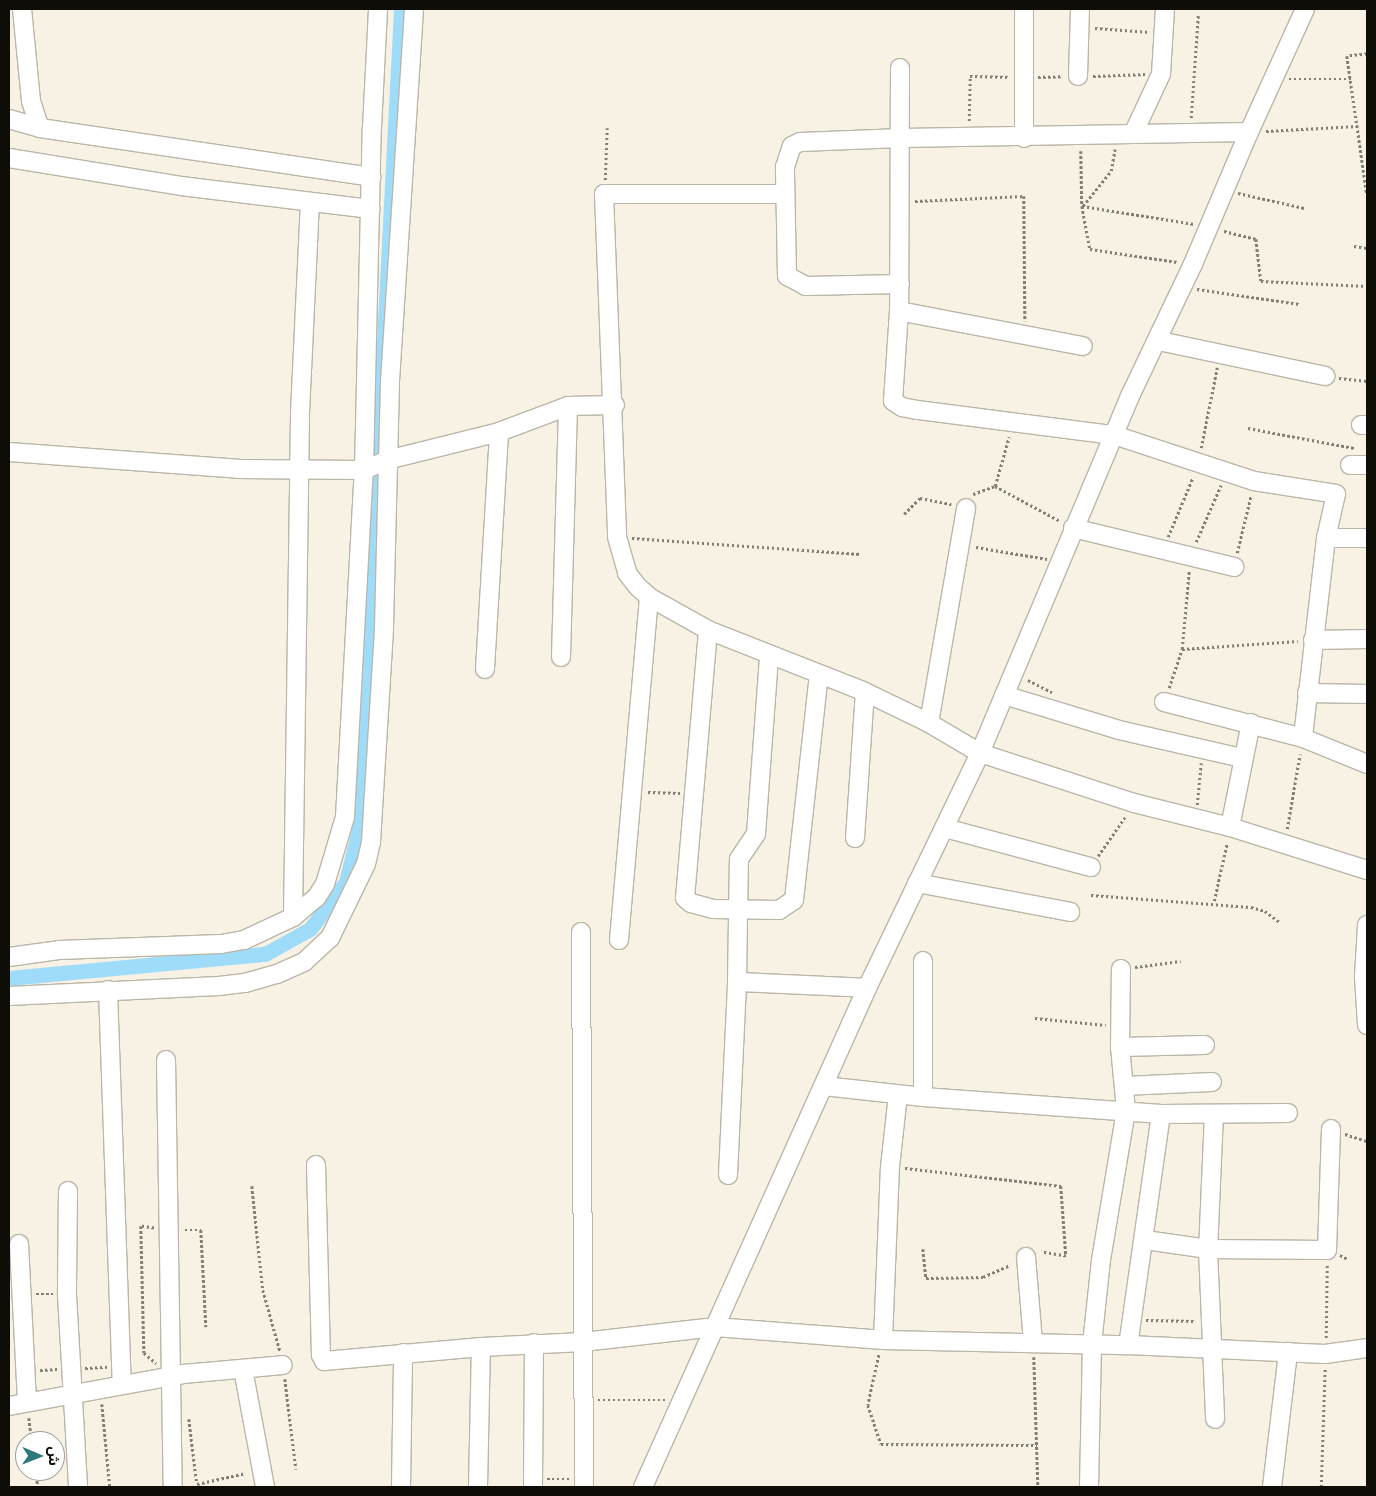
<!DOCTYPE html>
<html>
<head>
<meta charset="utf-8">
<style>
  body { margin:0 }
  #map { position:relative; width:1376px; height:1496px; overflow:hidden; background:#f7f2e4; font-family:Commissioner,"Noto Sans Arabic",sans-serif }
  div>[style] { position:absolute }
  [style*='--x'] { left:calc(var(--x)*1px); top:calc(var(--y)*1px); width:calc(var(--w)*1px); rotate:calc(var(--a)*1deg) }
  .canal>* { height:15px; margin:-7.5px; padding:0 7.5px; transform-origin:7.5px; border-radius:7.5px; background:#9edcfa }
  .path>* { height:2.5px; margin-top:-1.25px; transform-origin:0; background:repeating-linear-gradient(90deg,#827f75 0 2.5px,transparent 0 5px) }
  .roads { filter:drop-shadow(1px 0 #bab6a8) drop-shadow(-1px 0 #bab6a8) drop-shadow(0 1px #bab6a8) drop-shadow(0 -1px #bab6a8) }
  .minor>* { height:18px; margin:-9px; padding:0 9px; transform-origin:9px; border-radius:9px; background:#fff }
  span { translate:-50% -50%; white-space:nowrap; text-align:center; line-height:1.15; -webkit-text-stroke:4.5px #fff; paint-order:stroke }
  .frame { position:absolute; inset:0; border:10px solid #0e0d08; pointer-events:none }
  .north { position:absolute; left:15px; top:1431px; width:50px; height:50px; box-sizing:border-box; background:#fff; border:1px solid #9f9e9c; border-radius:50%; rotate:91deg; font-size:14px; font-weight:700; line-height:20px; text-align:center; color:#0e0d08 }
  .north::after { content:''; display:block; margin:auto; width:18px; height:22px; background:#2e777c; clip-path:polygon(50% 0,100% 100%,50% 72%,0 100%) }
</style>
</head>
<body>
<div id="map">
  <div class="canal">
    <div style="--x:9;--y:978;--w:257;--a:-5.4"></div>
    <div style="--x:265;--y:954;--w:51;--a:-29.1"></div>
    <div style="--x:310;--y:929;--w:59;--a:-52.5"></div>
    <div style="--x:346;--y:882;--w:54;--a:-76"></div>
    <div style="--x:359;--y:830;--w:822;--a:-87.07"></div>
  </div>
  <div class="path">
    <div style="--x:1095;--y:28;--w:55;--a:4.2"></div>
    <div style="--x:1367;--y:54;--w:20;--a:174"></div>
    <div style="--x:1347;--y:56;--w:140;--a:81.8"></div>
    <div style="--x:1093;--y:76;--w:52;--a:-2.2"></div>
    <div style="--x:1038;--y:77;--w:24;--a:-2"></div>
    <div style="--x:1289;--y:79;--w:64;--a:0"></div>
    <div style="--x:1191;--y:118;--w:103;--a:-86.1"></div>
    <div style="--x:969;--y:121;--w:45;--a:-88.7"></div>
    <div style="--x:970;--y:76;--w:40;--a:1.4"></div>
    <div style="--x:1266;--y:131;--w:91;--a:-3.1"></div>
    <div style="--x:1081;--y:151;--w:55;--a:89"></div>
    <div style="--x:1082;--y:206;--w:44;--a:79.5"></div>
    <div style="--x:1090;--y:249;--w:88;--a:8.5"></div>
    <div style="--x:605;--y:180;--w:52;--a:-87.8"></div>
    <div style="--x:1238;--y:193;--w:68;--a:12.8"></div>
    <div style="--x:915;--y:201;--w:109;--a:-2.6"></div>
    <div style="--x:1024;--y:196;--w:125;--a:89.5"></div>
    <div style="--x:1082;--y:206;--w:114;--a:9.1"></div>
    <div style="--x:1083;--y:206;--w:45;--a:-51.3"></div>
    <div style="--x:1111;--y:171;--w:22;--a:-80"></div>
    <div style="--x:1224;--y:231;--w:33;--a:14"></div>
    <div style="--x:1256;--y:239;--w:42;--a:83.2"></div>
    <div style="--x:1261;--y:281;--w:106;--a:2.7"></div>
    <div style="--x:1354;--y:246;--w:13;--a:9"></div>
    <div style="--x:1197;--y:289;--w:103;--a:8.4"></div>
    <div style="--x:1339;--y:378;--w:28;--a:6"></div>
    <div style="--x:1248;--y:428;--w:108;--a:10.7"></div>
    <div style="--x:1201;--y:448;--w:82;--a:-78.7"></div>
    <div style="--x:995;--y:486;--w:51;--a:-74.1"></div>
    <div style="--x:973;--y:494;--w:23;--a:-20"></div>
    <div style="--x:995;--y:486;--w:74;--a:28.3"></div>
    <div style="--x:904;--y:514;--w:23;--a:-45"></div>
    <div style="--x:920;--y:498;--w:32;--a:11"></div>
    <div style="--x:1168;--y:537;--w:65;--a:-67.4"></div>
    <div style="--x:632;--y:538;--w:229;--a:4"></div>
    <div style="--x:1196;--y:542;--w:62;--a:-66.3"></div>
    <div style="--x:976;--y:547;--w:72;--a:9.6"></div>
    <div style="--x:1237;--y:553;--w:60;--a:-76.4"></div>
    <div style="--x:1182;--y:649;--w:116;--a:-3.9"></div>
    <div style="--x:1028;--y:680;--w:27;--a:27"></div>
    <div style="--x:1169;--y:688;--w:41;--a:-71.6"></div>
    <div style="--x:1182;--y:649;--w:78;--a:-84.9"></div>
    <div style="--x:648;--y:792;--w:32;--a:2"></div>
    <div style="--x:1197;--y:805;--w:42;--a:-84.6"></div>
    <div style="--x:1287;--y:829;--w:76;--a:-80.2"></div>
    <div style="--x:1098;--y:856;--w:47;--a:-55.3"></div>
    <div style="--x:1091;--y:895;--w:160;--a:4.3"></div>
    <div style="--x:1251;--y:907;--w:15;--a:16"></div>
    <div style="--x:1265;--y:911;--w:20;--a:37"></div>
    <div style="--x:1214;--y:901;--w:59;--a:-77.4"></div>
    <div style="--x:1135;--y:967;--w:46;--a:-7.4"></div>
    <div style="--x:1035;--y:1018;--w:71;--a:5.6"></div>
    <div style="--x:1345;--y:1134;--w:23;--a:18"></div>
    <div style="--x:905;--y:1168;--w:157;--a:6.6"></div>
    <div style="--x:1061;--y:1186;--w:70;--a:85.9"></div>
    <div style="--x:1066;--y:1256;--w:25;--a:-171"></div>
    <div style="--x:252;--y:1186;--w:105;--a:84"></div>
    <div style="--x:263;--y:1290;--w:63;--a:74.4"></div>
    <div style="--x:154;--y:1228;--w:13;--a:-171"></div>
    <div style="--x:141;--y:1226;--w:127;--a:88.6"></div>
    <div style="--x:144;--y:1353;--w:16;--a:40"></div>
    <div style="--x:185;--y:1230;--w:16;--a:0"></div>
    <div style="--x:201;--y:1230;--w:97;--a:87"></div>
    <div style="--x:923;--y:1249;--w:29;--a:84"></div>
    <div style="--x:926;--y:1278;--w:57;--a:-1"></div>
    <div style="--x:983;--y:1277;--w:30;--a:-24"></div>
    <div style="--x:1340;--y:1255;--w:9;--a:27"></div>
    <div style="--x:36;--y:1294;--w:17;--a:0"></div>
    <div style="--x:1146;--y:1320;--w:49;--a:1.2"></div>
    <div style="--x:1326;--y:1338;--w:74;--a:-89.2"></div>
    <div style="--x:879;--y:1355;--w:51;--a:102.4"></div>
    <div style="--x:868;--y:1405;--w:41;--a:71.6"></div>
    <div style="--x:881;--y:1444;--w:156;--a:0.4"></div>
    <div style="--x:1034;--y:1357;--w:130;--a:88.2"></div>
    <div style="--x:85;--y:1368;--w:22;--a:-3"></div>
    <div style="--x:40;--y:1370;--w:17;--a:-3"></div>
    <div style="--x:285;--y:1379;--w:91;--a:83"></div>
    <div style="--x:598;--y:1400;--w:67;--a:0"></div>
    <div style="--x:102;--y:1404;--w:83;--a:84.5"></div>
    <div style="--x:29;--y:1418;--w:23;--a:83"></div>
    <div style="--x:189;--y:1419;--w:65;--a:83"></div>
    <div style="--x:197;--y:1484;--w:50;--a:-12.7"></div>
    <div style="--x:36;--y:1471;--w:16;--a:83"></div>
    <div style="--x:547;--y:1479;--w:22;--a:0"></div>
    <div style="--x:1321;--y:1487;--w:118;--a:-88.1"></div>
  </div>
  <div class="roads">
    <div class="minor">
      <div style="--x:22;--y:9;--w:92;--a:84.4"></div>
      <div style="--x:31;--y:101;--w:28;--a:72"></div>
      <div style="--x:1024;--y:9;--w:129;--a:90"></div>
      <div style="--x:900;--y:68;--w:243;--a:90.2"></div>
      <div style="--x:899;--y:311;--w:90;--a:93.8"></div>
      <div style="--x:893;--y:401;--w:11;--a:34"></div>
      <div style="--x:902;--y:407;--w:16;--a:11"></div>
      <div style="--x:918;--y:410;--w:198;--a:7.3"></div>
      <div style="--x:1114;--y:435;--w:147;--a:18.2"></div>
      <div style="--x:1254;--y:481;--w:83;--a:9"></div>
      <div style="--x:1336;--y:494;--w:45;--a:102.8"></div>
      <div style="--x:1326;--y:538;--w:201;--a:96.6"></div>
      <div style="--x:1078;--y:76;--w:67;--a:-88.3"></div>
      <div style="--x:9;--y:119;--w:32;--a:16"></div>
      <div style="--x:40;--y:128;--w:335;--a:8.4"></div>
      <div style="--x:1134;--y:132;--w:64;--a:-65"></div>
      <div style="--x:1161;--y:74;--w:65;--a:-86.5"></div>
      <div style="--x:9;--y:158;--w:174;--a:9.2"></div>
      <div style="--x:181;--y:186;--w:191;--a:6.9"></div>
      <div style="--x:785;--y:194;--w:181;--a:180"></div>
      <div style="--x:604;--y:194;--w:343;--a:87.8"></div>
      <div style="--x:617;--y:537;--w:37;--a:74"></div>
      <div style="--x:627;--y:573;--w:18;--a:52"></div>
      <div style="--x:638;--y:587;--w:15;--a:42"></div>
      <div style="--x:649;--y:597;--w:68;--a:29.2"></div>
      <div style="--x:708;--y:630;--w:169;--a:21.5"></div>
      <div style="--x:865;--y:692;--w:71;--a:25.8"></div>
      <div style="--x:929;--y:723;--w:59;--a:30.5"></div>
      <div style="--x:980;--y:753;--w:162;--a:18"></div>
      <div style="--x:1134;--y:803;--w:99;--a:14"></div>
      <div style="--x:1230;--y:827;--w:144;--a:17.4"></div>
      <div style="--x:900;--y:284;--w:94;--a:178.8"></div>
      <div style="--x:806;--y:286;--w:21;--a:-152"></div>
      <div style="--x:787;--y:276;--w:109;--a:-91.1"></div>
      <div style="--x:785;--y:167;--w:22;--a:-72"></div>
      <div style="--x:792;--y:146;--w:9;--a:-27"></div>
      <div style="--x:800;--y:142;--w:102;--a:-2.2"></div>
      <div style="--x:902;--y:138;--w:347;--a:-1"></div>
      <div style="--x:899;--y:311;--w:187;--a:10.8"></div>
      <div style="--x:1159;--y:341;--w:170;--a:11.9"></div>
      <div style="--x:1361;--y:425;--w:6;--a:0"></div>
      <div style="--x:9;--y:452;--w:230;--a:4.2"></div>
      <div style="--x:238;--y:469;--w:126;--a:0.5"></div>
      <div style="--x:364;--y:470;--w:25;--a:-23"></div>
      <div style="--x:387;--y:460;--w:115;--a:-14"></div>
      <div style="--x:499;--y:432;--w:74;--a:-20.6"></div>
      <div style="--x:568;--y:406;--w:47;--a:-1.2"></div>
      <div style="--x:1350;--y:465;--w:17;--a:0"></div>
      <div style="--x:1073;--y:528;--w:166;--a:13.6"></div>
      <div style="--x:1326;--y:538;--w:41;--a:0"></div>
      <div style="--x:708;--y:630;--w:269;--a:94.9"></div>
      <div style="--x:685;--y:898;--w:8;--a:40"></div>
      <div style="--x:691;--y:903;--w:23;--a:15"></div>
      <div style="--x:713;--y:909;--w:66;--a:0.9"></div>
      <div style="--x:779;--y:910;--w:18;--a:-34"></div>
      <div style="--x:794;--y:900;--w:226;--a:-83.7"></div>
      <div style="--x:1313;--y:640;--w:54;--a:-1.1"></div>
      <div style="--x:561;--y:657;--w:251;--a:-88.4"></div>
      <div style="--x:485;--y:669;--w:237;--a:-86.6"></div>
      <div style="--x:1307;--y:693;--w:60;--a:1"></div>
      <div style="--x:1004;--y:695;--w:120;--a:16.9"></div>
      <div style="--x:1119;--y:730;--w:126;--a:12.8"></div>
      <div style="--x:1164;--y:702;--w:144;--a:14.5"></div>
      <div style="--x:1303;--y:738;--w:69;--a:22.1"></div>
      <div style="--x:929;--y:723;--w:218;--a:-80.2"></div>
      <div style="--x:1230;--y:827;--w:106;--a:-78.6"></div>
      <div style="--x:945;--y:828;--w:151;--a:15"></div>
      <div style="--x:855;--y:838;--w:146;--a:-86.1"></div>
      <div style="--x:917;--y:883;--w:156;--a:10.7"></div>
      <div style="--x:293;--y:917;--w:504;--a:-89.2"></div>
      <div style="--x:300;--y:413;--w:210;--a:-87.3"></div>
      <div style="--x:1367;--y:925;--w:52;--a:93.3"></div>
      <div style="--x:1364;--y:977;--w:48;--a:86.4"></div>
      <div style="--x:581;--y:932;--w:555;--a:89.69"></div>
      <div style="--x:619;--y:940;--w:344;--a:-85"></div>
      <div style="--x:9;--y:957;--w:50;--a:-8"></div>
      <div style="--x:59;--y:950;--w:162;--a:-2.1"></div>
      <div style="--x:221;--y:944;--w:23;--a:-10"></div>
      <div style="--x:244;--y:940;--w:54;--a:-25.1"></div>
      <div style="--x:293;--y:917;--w:30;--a:-40"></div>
      <div style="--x:316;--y:898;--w:17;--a:-57"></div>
      <div style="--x:325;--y:884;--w:70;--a:-73.4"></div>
      <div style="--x:345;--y:817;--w:348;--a:-86.9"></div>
      <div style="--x:364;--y:470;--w:342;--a:-88.7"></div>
      <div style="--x:372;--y:128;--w:119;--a:-87.1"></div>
      <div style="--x:737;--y:982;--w:130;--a:2.6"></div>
      <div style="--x:108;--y:990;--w:393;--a:88"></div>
      <div style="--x:9;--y:996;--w:210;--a:-2.7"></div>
      <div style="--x:219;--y:986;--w:26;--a:-7"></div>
      <div style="--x:245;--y:983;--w:33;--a:-16"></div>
      <div style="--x:277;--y:974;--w:30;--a:-24"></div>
      <div style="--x:304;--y:962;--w:35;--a:-43"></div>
      <div style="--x:330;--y:938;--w:82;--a:-64.1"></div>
      <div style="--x:366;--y:864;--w:23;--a:-77"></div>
      <div style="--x:371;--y:842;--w:214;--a:-86.5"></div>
      <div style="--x:384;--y:628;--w:247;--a:-88.6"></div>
      <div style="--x:390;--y:381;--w:373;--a:-86.3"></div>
      <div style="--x:1120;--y:1047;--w:85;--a:-1.3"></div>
      <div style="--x:166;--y:1060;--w:427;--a:89.1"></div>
      <div style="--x:824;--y:1086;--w:100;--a:6.3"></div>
      <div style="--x:923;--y:1097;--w:239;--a:4.1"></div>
      <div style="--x:1161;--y:1114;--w:127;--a:-0.5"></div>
      <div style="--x:1124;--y:1086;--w:88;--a:-2.6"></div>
      <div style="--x:923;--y:1097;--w:136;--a:-90"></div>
      <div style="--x:1161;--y:1114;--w:233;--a:98.1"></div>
      <div style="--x:1128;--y:1345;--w:197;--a:2.6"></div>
      <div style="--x:1325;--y:1354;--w:42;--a:-8.1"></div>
      <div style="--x:1214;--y:1114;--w:135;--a:92.5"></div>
      <div style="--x:1208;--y:1249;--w:170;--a:87.6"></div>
      <div style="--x:316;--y:1165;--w:190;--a:88.5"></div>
      <div style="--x:321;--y:1355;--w:7;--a:63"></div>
      <div style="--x:324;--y:1361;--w:158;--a:-5.1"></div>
      <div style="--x:481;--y:1347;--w:102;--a:-2.8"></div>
      <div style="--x:583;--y:1342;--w:133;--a:-6.5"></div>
      <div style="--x:715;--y:1327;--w:169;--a:4.4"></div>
      <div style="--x:883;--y:1340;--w:245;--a:1.2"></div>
      <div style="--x:728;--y:1175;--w:193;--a:-87.3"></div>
      <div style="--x:737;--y:982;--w:123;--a:-89.1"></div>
      <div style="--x:739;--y:859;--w:30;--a:-56"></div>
      <div style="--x:756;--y:834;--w:178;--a:-85.8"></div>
      <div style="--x:68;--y:1191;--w:104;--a:90.6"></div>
      <div style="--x:67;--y:1295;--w:192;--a:86.7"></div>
      <div style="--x:1145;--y:1240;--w:64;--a:8.1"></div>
      <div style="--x:1208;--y:1249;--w:119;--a:0.5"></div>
      <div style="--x:1327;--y:1250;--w:121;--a:-88.1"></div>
      <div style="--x:19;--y:1244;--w:158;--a:87.1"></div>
      <div style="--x:1026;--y:1257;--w:86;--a:85.3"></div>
      <div style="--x:883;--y:1340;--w:173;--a:-87.7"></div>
      <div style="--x:890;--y:1167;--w:73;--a:-83.7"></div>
      <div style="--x:243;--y:1369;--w:120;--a:79.4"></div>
      <div style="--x:9;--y:1406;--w:177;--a:-10.4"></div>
      <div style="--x:183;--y:1374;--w:100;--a:-5.1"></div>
      <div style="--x:401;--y:1487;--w:134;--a:-89.1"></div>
      <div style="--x:478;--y:1487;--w:140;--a:-88.8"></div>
      <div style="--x:533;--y:1487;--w:144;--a:-89.6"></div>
      <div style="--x:643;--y:1487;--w:547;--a:-65.82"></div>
      <div style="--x:867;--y:988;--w:261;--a:-64.3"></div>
      <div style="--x:980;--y:753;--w:387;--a:-67.2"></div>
      <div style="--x:1130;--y:396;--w:146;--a:-64.5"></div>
      <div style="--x:1193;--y:264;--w:143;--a:-67"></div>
      <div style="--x:1249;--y:132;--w:135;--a:-65.5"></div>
      <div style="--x:1089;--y:1487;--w:143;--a:-88.8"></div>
      <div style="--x:1092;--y:1344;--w:84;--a:-83.9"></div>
      <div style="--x:1101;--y:1260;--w:152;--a:-80.5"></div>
      <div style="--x:1126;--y:1110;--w:63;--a:-95.4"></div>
      <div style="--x:1120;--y:1047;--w:78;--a:-89.3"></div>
      <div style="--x:1272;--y:1487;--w:136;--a:-83.2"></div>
    </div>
  </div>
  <div class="frame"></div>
  <div class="north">ش</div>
</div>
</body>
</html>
